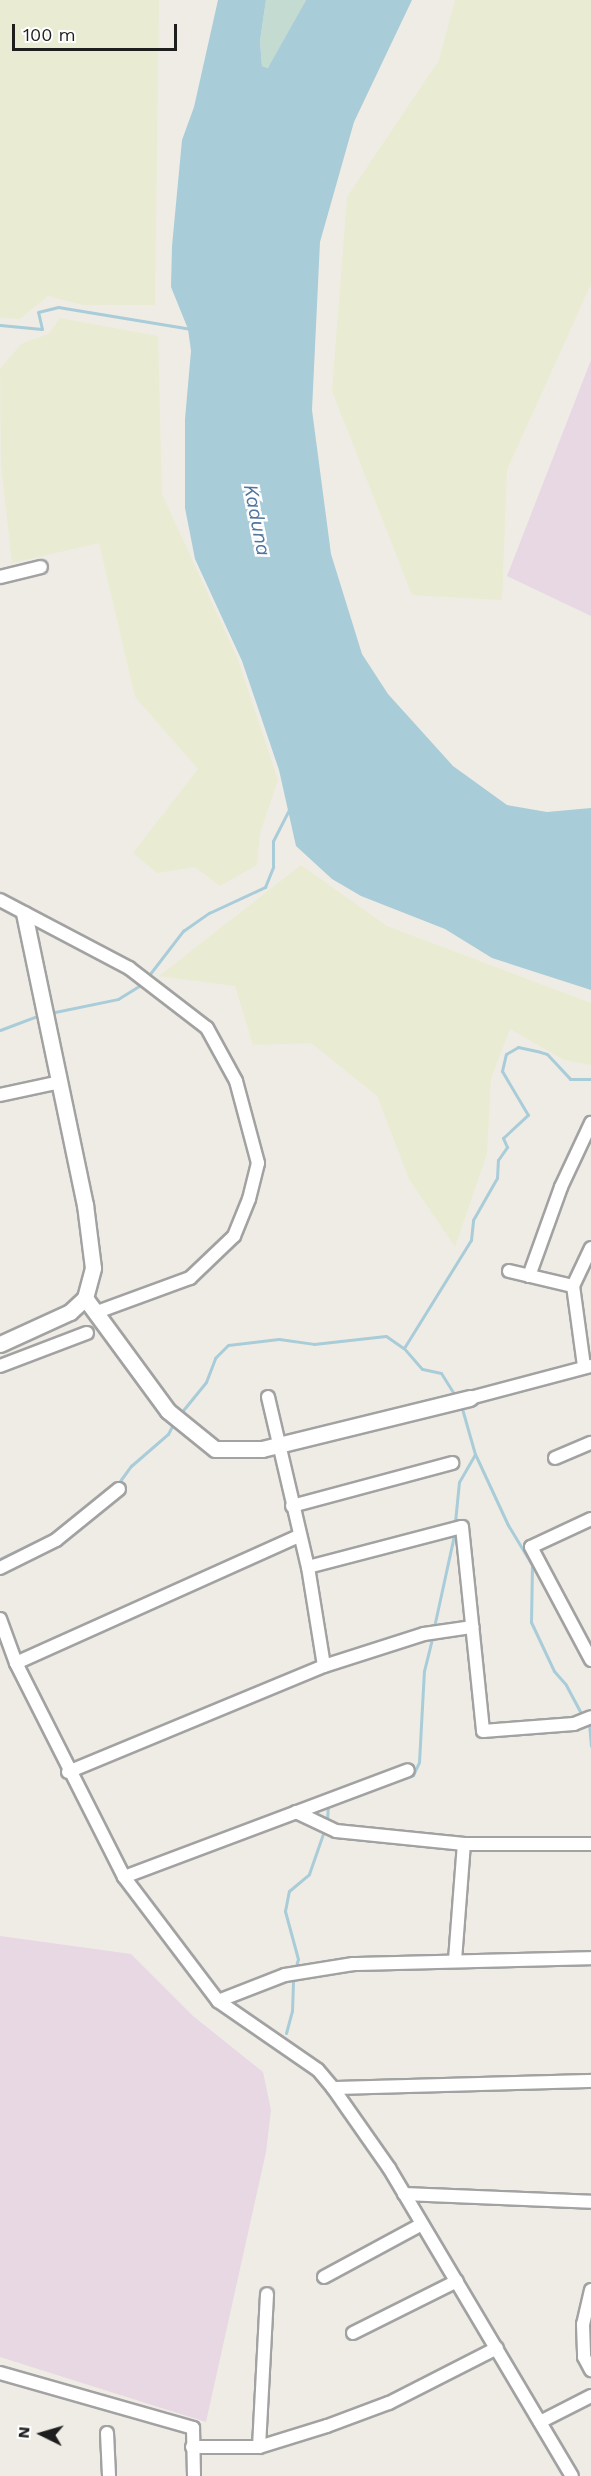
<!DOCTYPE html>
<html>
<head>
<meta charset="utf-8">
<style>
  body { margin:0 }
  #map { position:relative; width:591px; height:2476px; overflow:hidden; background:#efece5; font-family:"Work Sans",sans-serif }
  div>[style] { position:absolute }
  .industrial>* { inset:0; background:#e7d8e4 }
  .farmland>* { inset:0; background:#e9ecd2 }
  .wetland>* { inset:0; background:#c4dbd1 }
  .water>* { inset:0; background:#a9ccd9 }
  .stream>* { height:3px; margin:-1.5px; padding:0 1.5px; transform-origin:1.5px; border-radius:1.5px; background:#a9ccd9 }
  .roads { filter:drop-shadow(2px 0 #a2a2a2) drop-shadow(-2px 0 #a2a2a2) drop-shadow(0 2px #a2a2a2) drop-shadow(0 -2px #a2a2a2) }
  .minor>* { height:12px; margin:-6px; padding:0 6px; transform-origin:6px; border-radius:6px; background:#fff }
  .tertiary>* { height:15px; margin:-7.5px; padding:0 7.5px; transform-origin:7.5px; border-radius:7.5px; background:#fff }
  span { translate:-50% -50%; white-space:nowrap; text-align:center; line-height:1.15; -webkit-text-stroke:5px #fff; paint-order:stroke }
  .water-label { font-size:20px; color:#50759f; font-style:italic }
  .north { position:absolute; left:12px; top:2404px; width:60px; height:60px; -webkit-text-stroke:4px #fff; paint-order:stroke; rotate:275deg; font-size:16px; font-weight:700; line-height:24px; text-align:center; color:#1e1e1e }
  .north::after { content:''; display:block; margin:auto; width:21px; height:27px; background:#1e1e1e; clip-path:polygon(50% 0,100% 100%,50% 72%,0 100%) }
  .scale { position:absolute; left:12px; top:24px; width:165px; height:27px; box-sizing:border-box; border:3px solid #1e1e1e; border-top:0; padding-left:8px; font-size:18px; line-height:21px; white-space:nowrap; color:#1e1e1e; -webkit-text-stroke:4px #fff; paint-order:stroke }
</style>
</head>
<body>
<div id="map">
  <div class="industrial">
    <div style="clip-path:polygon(591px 360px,591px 616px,507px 576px)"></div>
    <div style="clip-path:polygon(0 1936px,131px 1954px,193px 2016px,263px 2072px,271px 2110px,266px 2152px,206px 2422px,0 2357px)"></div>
  </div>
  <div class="farmland">
    <div style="clip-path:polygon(0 0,159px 0,155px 305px,83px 305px,48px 296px,20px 319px,0 318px)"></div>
    <div style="clip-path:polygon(455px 0,591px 0,591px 284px,507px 470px,502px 600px,412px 595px,332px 391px,347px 197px,439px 60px)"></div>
    <div style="clip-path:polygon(60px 318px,158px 336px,162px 494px,237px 657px,278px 780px,260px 833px,257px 865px,220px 886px,195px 867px,157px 873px,133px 853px,198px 769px,135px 697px,99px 543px,12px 563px,1px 465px,0 369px,21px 344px,48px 334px)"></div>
    <div style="clip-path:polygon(301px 865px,387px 926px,591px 1003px,591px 1065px,564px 1060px,510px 1029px,491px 1079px,487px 1154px,455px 1247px,409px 1179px,377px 1096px,311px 1043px,253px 1045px,235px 986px,159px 976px)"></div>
  </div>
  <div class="wetland">
    <div style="clip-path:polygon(266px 0,306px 0,269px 68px,262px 66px,260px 41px)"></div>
  </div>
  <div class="water">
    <div style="clip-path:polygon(218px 0,266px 0,260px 41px,262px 66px,268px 68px,306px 0,412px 0,354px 122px,320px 242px,312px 410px,331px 554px,362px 654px,388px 694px,453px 766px,507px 805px,547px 812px,591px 808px,591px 990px,492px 958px,445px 929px,361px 896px,332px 879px,296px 846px,279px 770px,242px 661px,195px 559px,185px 508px,185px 419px,191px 351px,188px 329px,171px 287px,172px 246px,182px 140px,194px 107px)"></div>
  </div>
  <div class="stream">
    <div style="left:0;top:325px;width:42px;rotate:5.4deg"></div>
    <div style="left:42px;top:329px;width:17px;rotate:-103deg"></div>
    <div style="left:38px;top:312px;width:21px;rotate:-14deg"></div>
    <div style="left:58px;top:307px;width:135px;rotate:9.4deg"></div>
    <div style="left:146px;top:979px;width:61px;rotate:-52.4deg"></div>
    <div style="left:183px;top:931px;width:32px;rotate:-35deg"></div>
    <div style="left:209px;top:913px;width:62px;rotate:-24.9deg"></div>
    <div style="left:265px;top:887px;width:22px;rotate:-68deg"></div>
    <div style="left:273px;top:867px;width:26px;rotate:-90deg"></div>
    <div style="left:273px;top:841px;width:38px;rotate:-63deg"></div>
    <div style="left:50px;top:1013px;width:69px;rotate:-11.6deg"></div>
    <div style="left:118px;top:999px;width:28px;rotate:-32deg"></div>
    <div style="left:0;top:1030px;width:43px;rotate:-20.6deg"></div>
    <div style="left:456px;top:1397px;width:28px;rotate:-122deg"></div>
    <div style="left:441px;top:1373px;width:19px;rotate:-168deg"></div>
    <div style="left:422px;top:1369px;width:28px;rotate:-131deg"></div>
    <div style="left:404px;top:1348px;width:127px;rotate:-58.2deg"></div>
    <div style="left:471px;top:1240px;width:20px;rotate:-84deg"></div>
    <div style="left:473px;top:1220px;width:48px;rotate:-60.3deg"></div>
    <div style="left:497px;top:1178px;width:18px;rotate:-87deg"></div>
    <div style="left:498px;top:1160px;width:16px;rotate:-55deg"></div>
    <div style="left:507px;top:1147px;width:10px;rotate:-114deg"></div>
    <div style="left:503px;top:1138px;width:34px;rotate:-43deg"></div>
    <div style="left:528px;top:1115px;width:51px;rotate:-120.6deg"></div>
    <div style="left:502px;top:1071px;width:17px;rotate:-77deg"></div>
    <div style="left:506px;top:1054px;width:14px;rotate:-30deg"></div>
    <div style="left:518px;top:1047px;width:19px;rotate:12deg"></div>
    <div style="left:537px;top:1051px;width:10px;rotate:17deg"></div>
    <div style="left:547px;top:1054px;width:34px;rotate:47deg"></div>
    <div style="left:570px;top:1079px;width:21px"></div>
    <div style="left:461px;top:1405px;width:51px;rotate:74.1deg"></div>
    <div style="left:475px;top:1454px;width:78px;rotate:65.1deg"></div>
    <div style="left:508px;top:1525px;width:47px;rotate:59deg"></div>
    <div style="left:532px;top:1565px;width:57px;rotate:91deg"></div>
    <div style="left:531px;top:1622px;width:54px;rotate:64.9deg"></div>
    <div style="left:554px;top:1671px;width:18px;rotate:49deg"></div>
    <div style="left:566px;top:1685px;width:36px;rotate:62deg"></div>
    <div style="left:180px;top:1414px;width:41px;rotate:-50.9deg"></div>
    <div style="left:206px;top:1382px;width:26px;rotate:-69deg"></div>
    <div style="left:215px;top:1358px;width:18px;rotate:-45deg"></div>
    <div style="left:228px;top:1345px;width:51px;rotate:-6.7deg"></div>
    <div style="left:279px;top:1339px;width:35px;rotate:8deg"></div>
    <div style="left:314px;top:1344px;width:72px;rotate:-6.3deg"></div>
    <div style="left:386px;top:1336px;width:21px;rotate:35deg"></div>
    <div style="left:117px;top:1485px;width:24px;rotate:-54deg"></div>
    <div style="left:131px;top:1466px;width:49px;rotate:-40.9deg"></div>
    <div style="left:168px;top:1434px;width:13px;rotate:-63deg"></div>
    <div style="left:455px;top:1522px;width:40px;rotate:-84.3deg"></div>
    <div style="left:459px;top:1482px;width:32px;rotate:-60deg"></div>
    <div style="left:0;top:1559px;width:64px;rotate:-25.8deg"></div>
    <div style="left:434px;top:1627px;width:94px;rotate:-77.7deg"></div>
    <div style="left:589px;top:1723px;width:23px;rotate:85deg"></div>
    <div style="left:404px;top:1778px;width:9px;rotate:-18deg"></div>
    <div style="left:413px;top:1775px;width:14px;rotate:-65deg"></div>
    <div style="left:419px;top:1762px;width:91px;rotate:-86.9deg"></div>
    <div style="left:424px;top:1671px;width:32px;rotate:-76deg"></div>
    <div style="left:327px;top:1822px;width:18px;rotate:-87deg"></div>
    <div style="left:295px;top:1970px;width:11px;rotate:-75deg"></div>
    <div style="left:298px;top:1959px;width:50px;rotate:-105.2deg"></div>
    <div style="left:285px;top:1911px;width:20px;rotate:-79deg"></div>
    <div style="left:289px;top:1891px;width:26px;rotate:-40deg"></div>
    <div style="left:309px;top:1874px;width:46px;rotate:-70.8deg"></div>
    <div style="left:286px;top:2033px;width:23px;rotate:-75deg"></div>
    <div style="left:292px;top:2011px;width:35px;rotate:-88deg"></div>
  </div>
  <div class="roads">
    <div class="minor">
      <div style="left:0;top:577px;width:42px;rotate:-13.7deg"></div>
      <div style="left:0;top:900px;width:146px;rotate:27.8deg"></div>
      <div style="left:129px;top:968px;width:98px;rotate:37.6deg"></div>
      <div style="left:207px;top:1028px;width:60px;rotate:61.3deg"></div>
      <div style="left:236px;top:1081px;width:85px;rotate:75deg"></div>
      <div style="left:258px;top:1163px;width:37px;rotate:104deg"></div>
      <div style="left:249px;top:1199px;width:40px;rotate:112deg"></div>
      <div style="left:234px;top:1236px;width:61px;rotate:136.3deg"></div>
      <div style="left:190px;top:1278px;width:99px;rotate:159.9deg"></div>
      <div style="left:0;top:1095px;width:61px;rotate:-12.2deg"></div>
      <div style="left:509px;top:1271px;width:66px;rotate:13.2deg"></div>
      <div style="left:529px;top:1276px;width:95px;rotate:-70.2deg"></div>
      <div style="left:561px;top:1187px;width:71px;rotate:-64.9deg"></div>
      <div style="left:0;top:1366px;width:93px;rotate:-20.8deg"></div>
      <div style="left:584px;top:1366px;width:81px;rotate:-97.8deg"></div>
      <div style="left:573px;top:1286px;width:42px;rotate:-64.7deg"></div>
      <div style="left:268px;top:1397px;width:175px;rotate:76.8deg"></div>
      <div style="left:308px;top:1567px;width:100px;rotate:80.8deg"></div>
      <div style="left:470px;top:1398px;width:125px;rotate:-14.8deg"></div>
      <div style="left:555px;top:1458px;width:39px;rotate:-23deg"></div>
      <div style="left:292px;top:1506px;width:166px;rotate:-15deg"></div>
      <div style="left:591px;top:1519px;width:66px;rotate:155deg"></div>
      <div style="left:531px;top:1547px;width:128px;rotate:62deg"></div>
      <div style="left:308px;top:1567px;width:159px;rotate:-14.6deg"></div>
      <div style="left:462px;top:1527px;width:205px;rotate:84.1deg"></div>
      <div style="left:483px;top:1731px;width:91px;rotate:-4.4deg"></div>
      <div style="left:574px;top:1724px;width:18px;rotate:-22deg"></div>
      <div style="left:0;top:1568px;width:63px;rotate:-26.6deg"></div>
      <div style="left:56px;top:1540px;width:81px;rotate:-39deg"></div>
      <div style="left:0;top:1619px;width:47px;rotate:70deg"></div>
      <div style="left:16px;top:1663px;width:240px;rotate:63.2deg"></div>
      <div style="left:124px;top:1877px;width:156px;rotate:52.8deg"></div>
      <div style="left:218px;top:2001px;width:121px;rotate:34.6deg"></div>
      <div style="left:318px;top:2070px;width:23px;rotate:50deg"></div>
      <div style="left:333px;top:2088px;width:98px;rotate:55deg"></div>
      <div style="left:389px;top:2168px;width:358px;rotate:59.3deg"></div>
      <div style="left:16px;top:1663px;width:310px;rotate:-24.2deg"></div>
      <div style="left:68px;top:1772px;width:277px;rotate:-22.5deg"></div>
      <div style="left:324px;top:1666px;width:105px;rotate:-17.7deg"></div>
      <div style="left:424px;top:1634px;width:49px;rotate:-8.3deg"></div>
      <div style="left:296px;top:1812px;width:44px;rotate:25.4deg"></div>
      <div style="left:336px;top:1831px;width:129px;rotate:5.8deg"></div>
      <div style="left:464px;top:1844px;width:127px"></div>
      <div style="left:124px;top:1877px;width:303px;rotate:-20.6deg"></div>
      <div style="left:455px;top:1960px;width:116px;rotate:-85.6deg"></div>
      <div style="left:218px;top:2001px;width:72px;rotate:-21.2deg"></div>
      <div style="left:285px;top:1975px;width:69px;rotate:-9.2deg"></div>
      <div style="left:353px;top:1964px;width:238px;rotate:-1.4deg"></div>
      <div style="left:333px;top:2088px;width:258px;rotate:-1.6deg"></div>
      <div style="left:404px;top:2194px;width:187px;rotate:2.4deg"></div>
      <div style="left:324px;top:2277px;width:111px;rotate:-28.4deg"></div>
      <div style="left:591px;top:2290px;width:35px;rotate:103deg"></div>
      <div style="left:583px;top:2324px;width:33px;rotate:88deg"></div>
      <div style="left:584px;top:2357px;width:15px;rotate:62deg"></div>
      <div style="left:353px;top:2333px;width:116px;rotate:-26.6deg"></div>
      <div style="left:0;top:2373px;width:201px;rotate:15.9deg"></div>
      <div style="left:193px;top:2428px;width:48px;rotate:88.8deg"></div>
      <div style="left:540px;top:2422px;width:57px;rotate:-27deg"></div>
      <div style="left:107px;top:2433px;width:43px;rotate:87.3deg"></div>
      <div style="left:192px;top:2447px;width:67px"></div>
      <div style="left:259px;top:2447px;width:71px;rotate:-17.2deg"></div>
      <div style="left:327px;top:2426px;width:66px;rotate:-20.4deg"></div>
      <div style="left:389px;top:2403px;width:121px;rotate:-27deg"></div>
      <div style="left:259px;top:2447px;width:153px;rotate:-87deg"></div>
    </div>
    <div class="tertiary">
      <div style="left:85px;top:1298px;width:140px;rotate:53.7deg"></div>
      <div style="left:168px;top:1411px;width:60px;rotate:39deg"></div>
      <div style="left:215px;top:1449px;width:47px"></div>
      <div style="left:262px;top:1449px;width:214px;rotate:-13.8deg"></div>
      <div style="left:0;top:1344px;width:77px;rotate:-24.6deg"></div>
      <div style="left:70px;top:1312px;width:21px;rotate:-43deg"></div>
      <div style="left:85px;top:1298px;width:31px;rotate:-75deg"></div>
      <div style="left:93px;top:1268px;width:64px;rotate:-97.2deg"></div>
      <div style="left:85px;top:1205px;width:297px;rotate:-101.8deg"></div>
    </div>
  </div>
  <div class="water-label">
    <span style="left:257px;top:520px;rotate:79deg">Kaduna</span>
  </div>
  <div class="north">N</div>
  <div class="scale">100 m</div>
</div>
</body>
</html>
